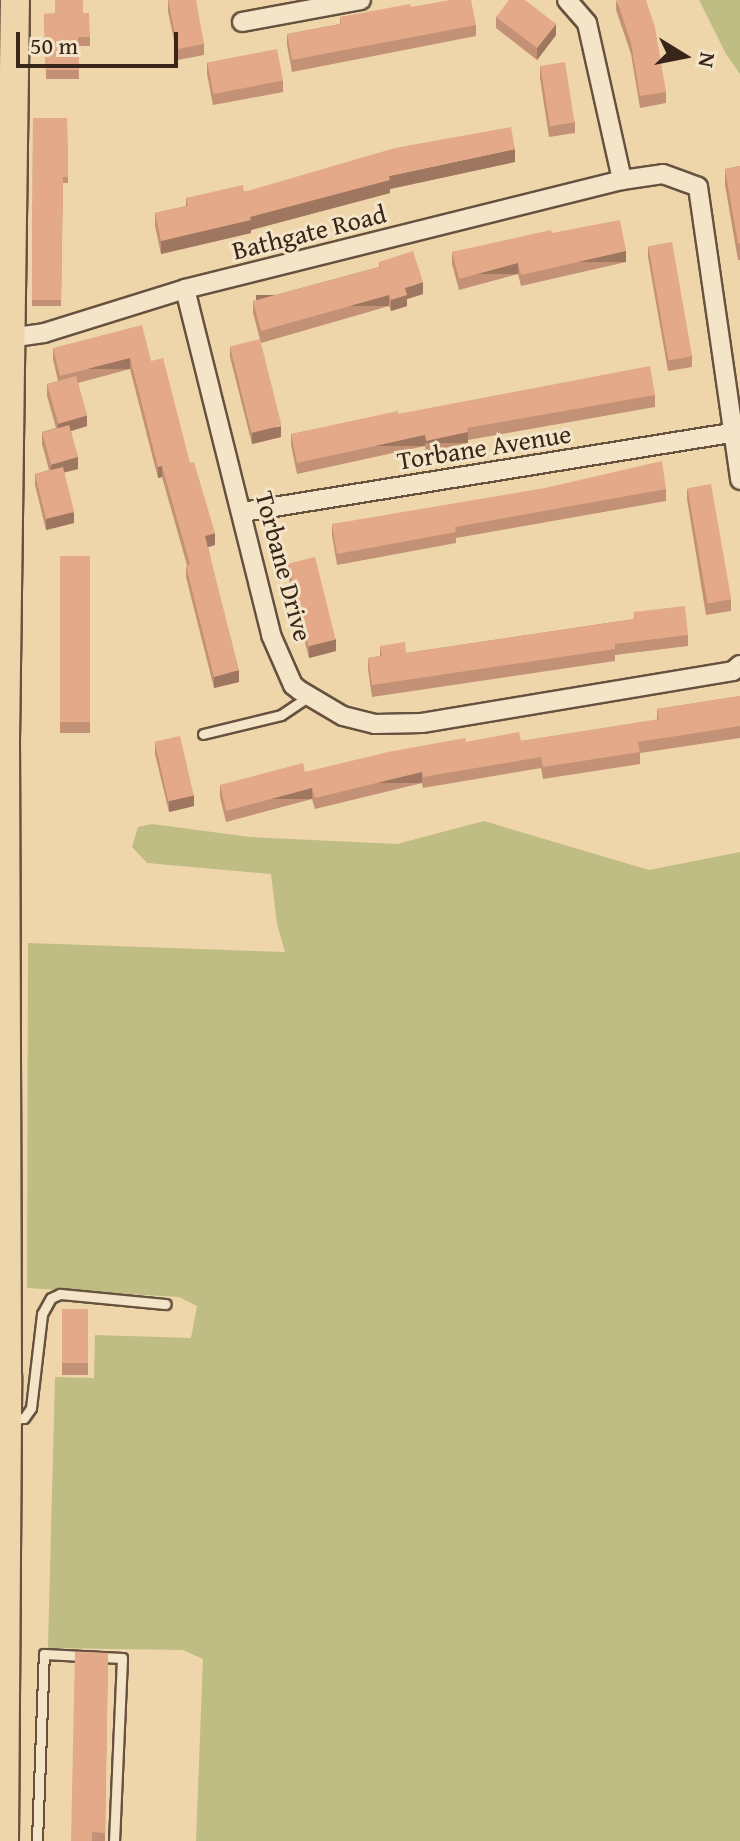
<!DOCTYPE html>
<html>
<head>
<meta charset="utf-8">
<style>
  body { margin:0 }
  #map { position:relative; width:740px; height:1841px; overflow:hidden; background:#eed6aa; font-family:"Gentium Book Plus",serif }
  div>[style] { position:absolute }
  .green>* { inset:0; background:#bfbc84 }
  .roads { filter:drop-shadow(2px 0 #66523f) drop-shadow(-2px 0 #66523f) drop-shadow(0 2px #66523f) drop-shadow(0 -2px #66523f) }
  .service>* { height:9px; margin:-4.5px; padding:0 4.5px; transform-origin:4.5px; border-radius:4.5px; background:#f4e4c8 }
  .minor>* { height:18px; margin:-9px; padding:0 9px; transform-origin:9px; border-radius:9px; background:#f4e4c8 }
  .primary>* { height:28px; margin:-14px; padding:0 14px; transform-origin:14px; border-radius:14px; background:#eed6aa }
  .wall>* { inset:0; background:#c39175; transform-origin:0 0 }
  .shaded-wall>* { inset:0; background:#9f765f; transform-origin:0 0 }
  .building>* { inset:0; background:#e3a988; transform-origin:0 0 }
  span { translate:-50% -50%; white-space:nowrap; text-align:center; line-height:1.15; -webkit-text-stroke:6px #f4e4c8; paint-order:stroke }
  .street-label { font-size:26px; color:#39261b }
  .north { position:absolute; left:644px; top:16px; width:80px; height:80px; -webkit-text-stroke:6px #f4e4c8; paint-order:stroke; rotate:100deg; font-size:22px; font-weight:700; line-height:32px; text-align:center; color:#39261b }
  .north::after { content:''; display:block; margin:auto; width:28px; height:36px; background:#39261b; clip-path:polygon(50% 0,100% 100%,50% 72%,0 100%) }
  .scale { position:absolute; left:16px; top:32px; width:162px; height:36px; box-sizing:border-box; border:4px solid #39261b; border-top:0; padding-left:10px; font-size:24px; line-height:28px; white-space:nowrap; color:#39261b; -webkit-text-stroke:6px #f4e4c8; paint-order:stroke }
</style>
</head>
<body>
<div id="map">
  <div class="green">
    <div style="clip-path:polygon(699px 0,740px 0,740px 74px,726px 54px)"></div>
    <div style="clip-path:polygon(484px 821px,649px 870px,740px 852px,740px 1841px,196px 1841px,203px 1659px,183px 1650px,48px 1648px,55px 1377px,94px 1378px,95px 1335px,191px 1338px,197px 1306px,179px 1297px,27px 1288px,28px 943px,285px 952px,277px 924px,271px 874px,147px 863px,132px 847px,138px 827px,152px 824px,250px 837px,397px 844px)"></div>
  </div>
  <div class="roads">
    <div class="service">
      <div style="left:203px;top:734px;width:80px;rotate:-13.7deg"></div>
      <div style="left:281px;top:715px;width:34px;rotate:-34deg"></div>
      <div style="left:9px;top:1420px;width:15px;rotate:-8deg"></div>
      <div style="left:24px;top:1418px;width:12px;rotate:-55deg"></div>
      <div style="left:31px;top:1408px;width:95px;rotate:-83.3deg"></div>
      <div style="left:42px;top:1314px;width:18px;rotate:-61deg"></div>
      <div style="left:51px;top:1298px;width:10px;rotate:-24deg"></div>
      <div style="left:60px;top:1294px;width:106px;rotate:5.4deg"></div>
      <div style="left:37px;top:1841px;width:187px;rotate:-87.9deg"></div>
      <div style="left:44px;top:1654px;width:78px;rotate:2.9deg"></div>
      <div style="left:122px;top:1658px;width:183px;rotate:92.5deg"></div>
    </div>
    <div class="minor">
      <div style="left:567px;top:0;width:30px;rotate:49deg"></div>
      <div style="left:587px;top:23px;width:161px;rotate:77.4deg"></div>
      <div style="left:242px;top:22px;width:121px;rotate:-10.5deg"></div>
      <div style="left:185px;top:289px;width:357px;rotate:76deg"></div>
      <div style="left:271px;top:635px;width:55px;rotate:66.3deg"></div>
      <div style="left:293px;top:685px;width:8px;rotate:40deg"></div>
      <div style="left:299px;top:690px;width:51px;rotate:30.6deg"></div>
      <div style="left:343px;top:716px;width:33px;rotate:14deg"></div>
      <div style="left:375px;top:724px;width:47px;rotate:-1.2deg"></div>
      <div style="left:422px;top:723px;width:315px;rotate:-9.5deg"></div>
      <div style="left:733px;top:671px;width:9px;rotate:-41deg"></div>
      <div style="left:9px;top:338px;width:35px;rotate:-8deg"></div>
      <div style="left:44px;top:333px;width:148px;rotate:-17.3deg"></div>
      <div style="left:185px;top:289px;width:450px;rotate:-14deg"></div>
      <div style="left:622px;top:180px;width:41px;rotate:-8.3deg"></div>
      <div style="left:663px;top:174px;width:37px;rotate:20deg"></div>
      <div style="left:698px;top:187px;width:296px;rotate:81.8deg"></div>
      <div style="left:243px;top:512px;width:495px;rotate:-9.2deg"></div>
    </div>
    <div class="primary">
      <div style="left:4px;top:1841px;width:465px;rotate:-89.6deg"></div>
      <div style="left:7px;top:1376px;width:636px;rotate:-90.18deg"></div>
      <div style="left:5px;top:740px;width:740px;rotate:-89.23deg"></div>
    </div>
  </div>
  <div class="wall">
    <div style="clip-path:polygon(168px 0,204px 44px,204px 55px,178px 60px,168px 11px)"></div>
    <div style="clip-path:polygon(616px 0,666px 92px,666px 103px,640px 108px,631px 54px,616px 10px)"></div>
    <div style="clip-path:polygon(411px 7px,476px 25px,476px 36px,292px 72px,287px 45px,287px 34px,340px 24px,340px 17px)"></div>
    <div style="clip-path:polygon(83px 13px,90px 37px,90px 46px,78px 46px,79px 79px,46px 79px,44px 14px)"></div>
    <div style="clip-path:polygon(496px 17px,556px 35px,537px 60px,496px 28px)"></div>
    <div style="clip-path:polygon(207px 63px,283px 80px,283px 92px,213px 105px,207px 74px)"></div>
    <div style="clip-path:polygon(540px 66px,575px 122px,575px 133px,549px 137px,540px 78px)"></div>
    <div style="clip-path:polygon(33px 118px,67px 118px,68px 183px,63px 183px,61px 306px,32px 306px)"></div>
    <div style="clip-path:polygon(515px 162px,390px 189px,390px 193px,251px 230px,251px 233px,161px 254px,155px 226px,155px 213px,186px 206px,186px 198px)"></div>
    <div style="clip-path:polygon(740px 166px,740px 260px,738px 260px,725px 185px,725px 169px)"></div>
    <div style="clip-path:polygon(552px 233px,626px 262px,521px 286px,518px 274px,459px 290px,452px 264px,452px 252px)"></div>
    <div style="clip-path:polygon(648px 246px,692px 356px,692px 367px,668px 371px,648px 257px)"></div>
    <div style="clip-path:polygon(379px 262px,423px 294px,407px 299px,407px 306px,391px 311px,389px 306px,261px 343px,253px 313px,253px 301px,379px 267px)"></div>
    <div style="clip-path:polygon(230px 346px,281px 437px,252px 444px,230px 357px)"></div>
    <div style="clip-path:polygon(53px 348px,151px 361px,190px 463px,215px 545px,208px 547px,239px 682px,214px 688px,186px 577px,186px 566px,187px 565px,162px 477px,158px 478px,130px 369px,78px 383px,87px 426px,71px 431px,78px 469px,64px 472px,74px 523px,46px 530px,35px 485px,35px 474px,49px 470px,42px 444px,42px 432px,56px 428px,47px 396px,47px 384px,58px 381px,53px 359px)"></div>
    <div style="clip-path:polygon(655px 395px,655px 407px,468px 440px,468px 443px,426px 452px,425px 446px,297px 474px,291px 445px,291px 434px,398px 414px)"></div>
    <div style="clip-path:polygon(687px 488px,731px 599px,731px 611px,706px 615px,687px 499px)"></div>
    <div style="clip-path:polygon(666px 489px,666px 501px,456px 538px,456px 543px,337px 565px,332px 535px,332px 524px)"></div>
    <div style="left:60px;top:556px;width:30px;height:177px"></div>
    <div style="clip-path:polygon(288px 564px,336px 651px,309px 658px,288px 575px)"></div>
    <div style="clip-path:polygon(634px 612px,688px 635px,688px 646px,615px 655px,615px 661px,372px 697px,368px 669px,368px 658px,380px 656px,380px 646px,406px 653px,634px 619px)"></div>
    <div style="clip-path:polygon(740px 696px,740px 738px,640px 753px,640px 764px,543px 779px,541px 768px,423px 788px,422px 783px,315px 809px,312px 799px,226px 822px,220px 797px,220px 785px,305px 772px,466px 742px,521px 741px,657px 720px,657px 709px)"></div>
    <div style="clip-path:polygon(155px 742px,194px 806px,169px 812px,155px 754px)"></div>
    <div style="left:62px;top:1309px;width:26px;height:66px"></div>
    <div style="clip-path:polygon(108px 1653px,105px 1841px,71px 1841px)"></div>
  </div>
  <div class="shaded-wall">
    <div style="clip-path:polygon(556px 24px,556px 35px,537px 60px,537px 48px)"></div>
    <div style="clip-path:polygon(515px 149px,515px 162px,390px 189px,390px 193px,251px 230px,251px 233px,161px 254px,161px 241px,250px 217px,389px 176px)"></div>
    <div style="left:626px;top:251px;width:11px;height:108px;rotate:90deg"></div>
    <div style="left:518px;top:263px;width:11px;height:61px;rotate:90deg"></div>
    <div style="clip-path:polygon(423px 282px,423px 294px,407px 299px,407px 306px,391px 311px,391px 300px,405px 288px)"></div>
    <div style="left:389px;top:295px;width:11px;height:133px;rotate:90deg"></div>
    <div style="left:130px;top:358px;width:11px;height:72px;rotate:90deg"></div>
    <div style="clip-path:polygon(87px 415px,87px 426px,58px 435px,58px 423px)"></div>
    <div style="clip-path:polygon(281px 426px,281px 437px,252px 444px,252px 433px)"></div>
    <div style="left:468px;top:432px;width:11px;height:43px;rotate:90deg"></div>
    <div style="left:425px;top:435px;width:11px;height:131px;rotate:90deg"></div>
    <div style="clip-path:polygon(78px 457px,78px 469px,51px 476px,51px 465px)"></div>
    <div style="clip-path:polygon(162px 466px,162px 477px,158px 478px,158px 467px)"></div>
    <div style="clip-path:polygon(74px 512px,74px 523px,46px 530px,46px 519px)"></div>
    <div style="clip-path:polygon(215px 533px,215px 545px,205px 548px,205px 536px)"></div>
    <div style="clip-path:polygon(336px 639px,336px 651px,309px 658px,309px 646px)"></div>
    <div style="clip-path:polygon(239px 670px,239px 682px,214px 688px,214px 677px)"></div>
    <div style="left:422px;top:772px;width:11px;height:110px;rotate:90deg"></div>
    <div style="left:312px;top:788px;width:11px;height:89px;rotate:90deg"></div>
    <div style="clip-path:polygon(194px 795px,194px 806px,169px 812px,169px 801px)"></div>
  </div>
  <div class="building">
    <div style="clip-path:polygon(55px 0,83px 0,83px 13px,89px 13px,90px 37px,78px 37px,79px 70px,46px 70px,44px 14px,55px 13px)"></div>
    <div style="clip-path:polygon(168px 0,196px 0,204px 44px,178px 49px)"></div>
    <div style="clip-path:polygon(450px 0,471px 0,476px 25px,292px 60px,287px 34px,341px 24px,340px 17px,410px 4px,411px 7px)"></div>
    <div style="clip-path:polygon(509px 0,525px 0,556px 24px,537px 48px,496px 17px)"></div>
    <div style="clip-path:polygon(617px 0,646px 0,655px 27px,666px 92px,640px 96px,631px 43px)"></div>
    <div style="left:277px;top:49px;width:32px;height:71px;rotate:79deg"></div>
    <div style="left:565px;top:62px;width:61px;height:25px;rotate:81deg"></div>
    <div style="clip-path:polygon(33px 118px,67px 118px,68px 177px,63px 177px,61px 300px,32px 300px)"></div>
    <div style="clip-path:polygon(511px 127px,515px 149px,389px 176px,390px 180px,250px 217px,251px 220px,161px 241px,155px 213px,188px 206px,186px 198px,243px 185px,244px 192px,395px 148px)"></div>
    <div style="clip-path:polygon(740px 166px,740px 243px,738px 243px,725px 169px)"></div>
    <div style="clip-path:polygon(620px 220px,626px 251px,521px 275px,518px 263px,459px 279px,452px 252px,551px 230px,552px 233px)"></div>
    <div style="left:672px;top:242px;width:116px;height:24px;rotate:80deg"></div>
    <div style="clip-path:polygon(413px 251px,423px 282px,405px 288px,407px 295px,391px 300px,389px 295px,261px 331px,253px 301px,380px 267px,379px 262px)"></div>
    <div style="clip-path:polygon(142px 325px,151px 361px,163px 358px,190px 463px,194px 462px,215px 533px,205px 536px,239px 670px,214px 677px,186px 566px,190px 564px,162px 466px,158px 467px,130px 358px,60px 376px,53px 348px)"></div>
    <div style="left:260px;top:339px;width:89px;height:31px;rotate:76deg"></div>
    <div style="clip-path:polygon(650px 366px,655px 395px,467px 428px,468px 432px,426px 441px,425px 435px,297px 463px,291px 434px,398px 411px,398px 414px)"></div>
    <div style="left:76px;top:376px;width:41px;height:30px;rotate:74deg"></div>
    <div style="left:69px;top:425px;width:33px;height:28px;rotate:74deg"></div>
    <div style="clip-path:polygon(662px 461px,666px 489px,455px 527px,456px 532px,337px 554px,332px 524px,545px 488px)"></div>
    <div style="left:63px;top:467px;width:46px;height:29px;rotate:76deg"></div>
    <div style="left:711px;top:484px;width:117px;height:24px;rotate:80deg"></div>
    <div style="left:60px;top:556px;width:30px;height:166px"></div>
    <div style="left:315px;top:557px;width:85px;height:28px;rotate:76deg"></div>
    <div style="clip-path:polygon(685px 606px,688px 635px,615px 644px,615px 649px,372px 685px,368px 658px,382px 656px,380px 646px,405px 642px,406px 653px,635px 619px,634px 612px)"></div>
    <div style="clip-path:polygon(740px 696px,740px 726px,638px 742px,640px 752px,543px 767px,541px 757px,423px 777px,422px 772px,315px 798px,312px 788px,226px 811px,220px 785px,303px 763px,305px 772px,388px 752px,465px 738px,466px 742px,519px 732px,521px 741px,659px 719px,657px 709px)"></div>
    <div style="left:180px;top:736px;width:61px;height:26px;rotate:77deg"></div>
    <div style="left:62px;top:1309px;width:26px;height:54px"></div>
    <div style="clip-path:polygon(75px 1652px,108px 1653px,105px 1833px,92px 1832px,92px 1841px,71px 1841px)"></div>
  </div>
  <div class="street-label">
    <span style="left:309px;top:232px;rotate:-14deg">Bathgate Road</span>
    <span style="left:484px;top:447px;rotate:-9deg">Torbane Avenue</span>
    <span style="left:284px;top:566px;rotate:75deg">Torbane Drive</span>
  </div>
  <div class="north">N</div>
  <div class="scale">50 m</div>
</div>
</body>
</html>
